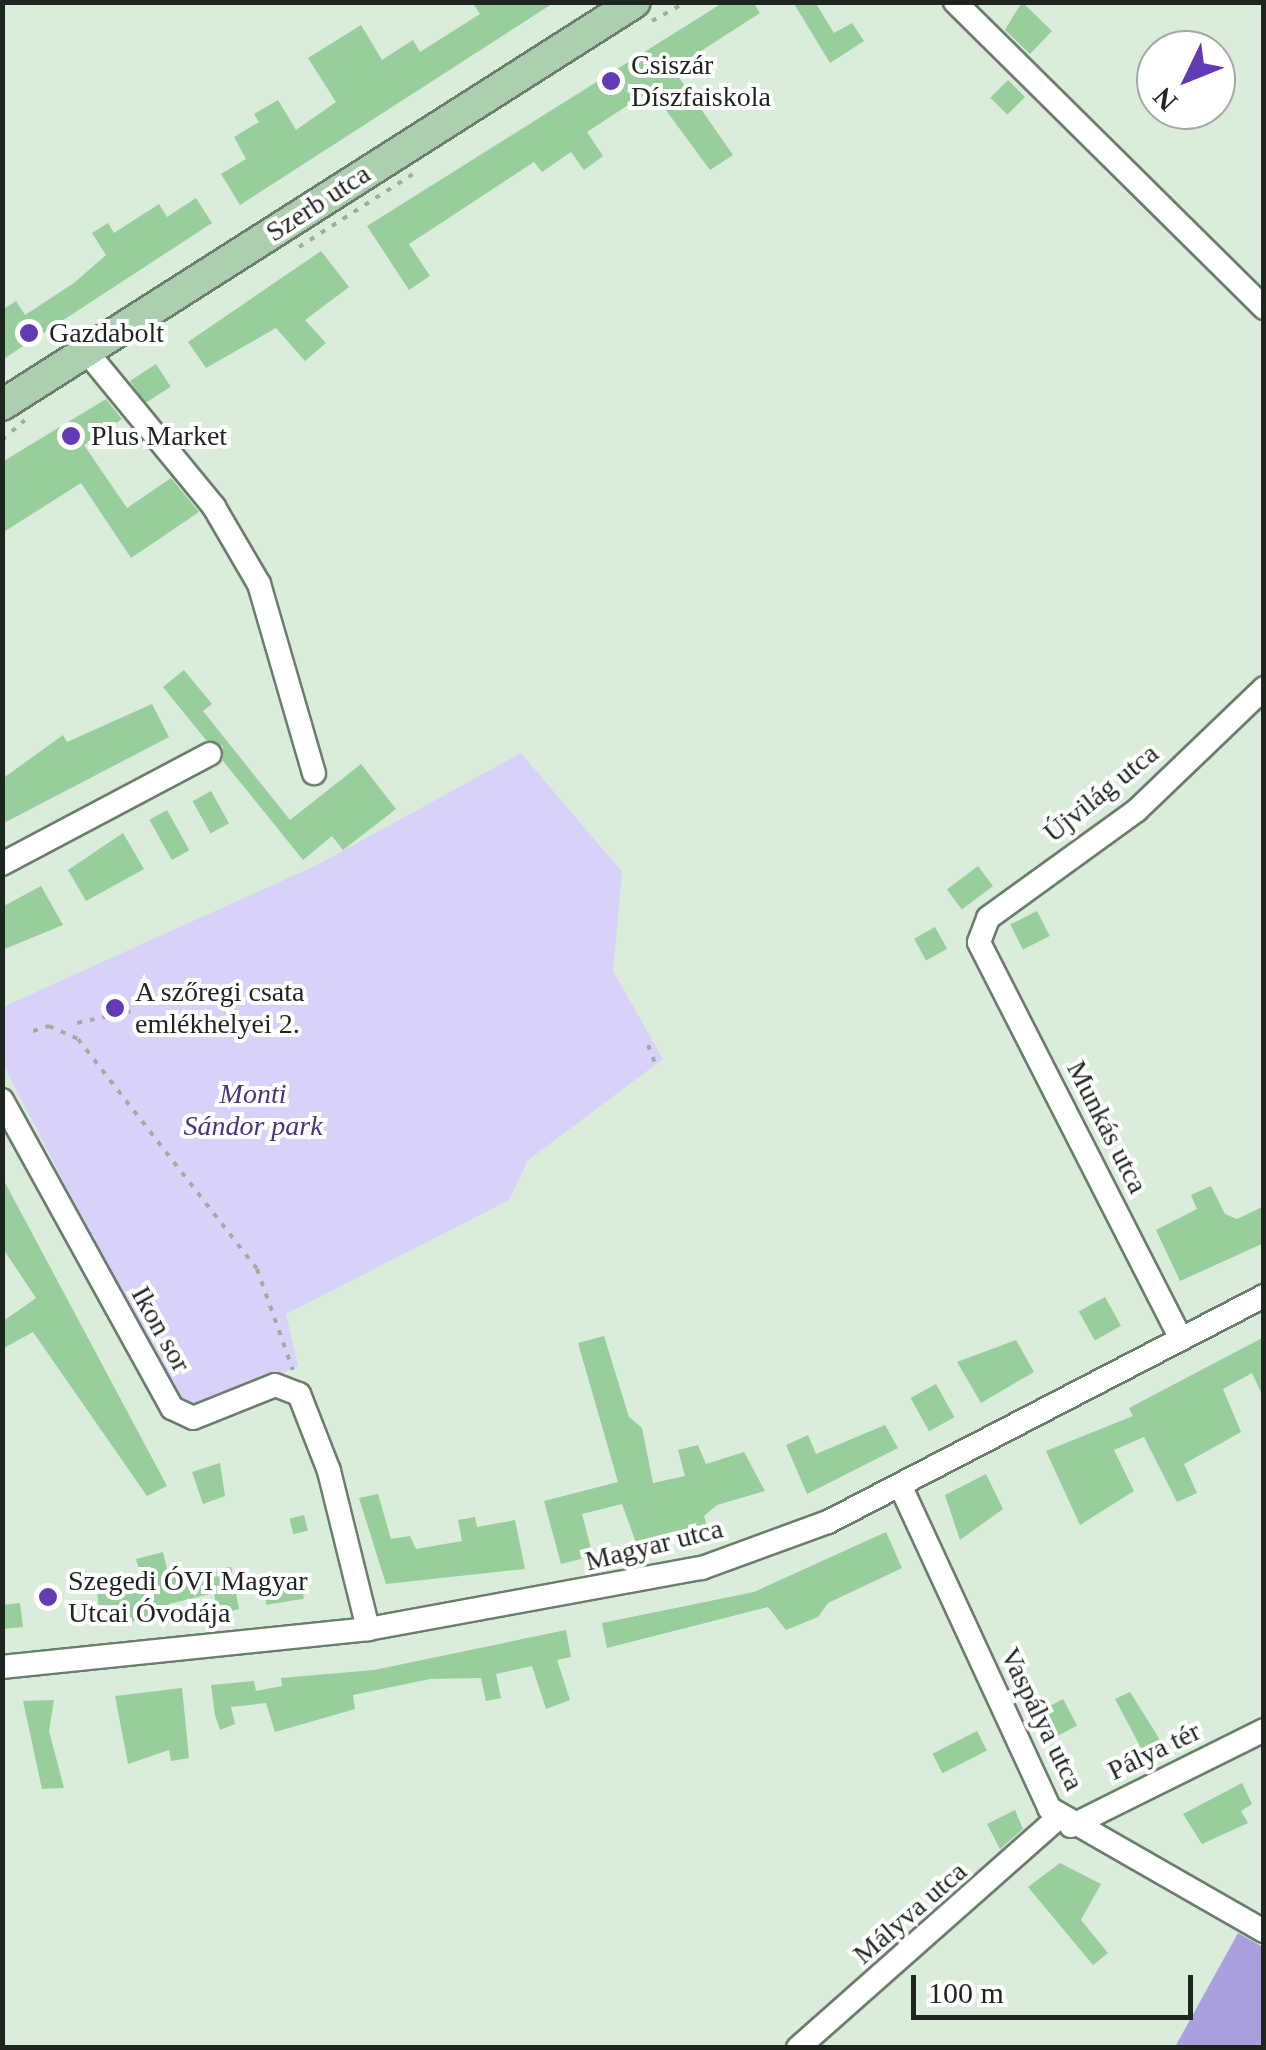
<!DOCTYPE html>
<html>
<head>
<meta charset="utf-8">
<style>
  body { margin:0 }
  #map { position:relative; width:1266px; height:2050px; overflow:hidden; background:#d9edda; font-family:"Times New Roman",serif }
  div>[style] { position:absolute }
  .green>* { inset:0; background:#d8d2fa }
  .forest>* { inset:0; background:#aaa0dd }
  .building>* { inset:0; background:#98cd9c; transform-origin:0 0 }
  .path>* { height:4px; margin-top:-2px; transform-origin:0; background:repeating-linear-gradient(90deg,#9eae9e 0 5px,transparent 0 13px) }
  .roads { filter:drop-shadow(2px 0 #6b7d6c) drop-shadow(-2px 0 #6b7d6c) drop-shadow(0 2px #6b7d6c) drop-shadow(0 -2px #6b7d6c) }
  .minor>* { height:22px; margin:-11px; padding:0 11px; transform-origin:11px; border-radius:11px; background:#fff }
  .major>* { height:30px; margin:-15px; padding:0 15px; transform-origin:15px; border-radius:15px; background:#acd0af }
  .dots>* { width:28px; height:28px; translate:-50% -50%; box-sizing:border-box; border:5px solid #fff; border-radius:50% }
  span { translate:-50% -50%; white-space:nowrap; text-align:center; line-height:1.15; -webkit-text-stroke:8px #fff; paint-order:stroke }
  .poi-label { font-size:28px; color:#1e251e }
  .left { translate:0 -50%; text-align:left }
  .street-label { font-size:28px; color:#1e251e }
  .park-label { font-size:28px; color:#48357d; font-style:italic }
  .frame { position:absolute; inset:0; border:5px solid #1e251e; pointer-events:none }
  .north { position:absolute; left:1136px; top:30px; width:100px; height:100px; box-sizing:border-box; background:#fff; border:2px solid #a5a8a5; border-radius:50%; rotate:227deg; font-size:28px; font-weight:700; line-height:40px; text-align:center; color:#1e251e }
  .north::after { content:''; display:block; margin:auto; width:35px; height:45px; background:#603bb3; clip-path:polygon(50% 0,100% 100%,50% 72%,0 100%) }
  .scale { position:absolute; left:911px; top:1975px; width:282px; height:45px; box-sizing:border-box; border:5px solid #1e251e; border-top:0; padding-left:12px; font-size:30px; line-height:35px; white-space:nowrap; color:#1e251e; -webkit-text-stroke:8px #fff; paint-order:stroke }
</style>
</head>
<body>
<div id="map">
  <div class="green">
    <div style="clip-path:polygon(521px 753px,622px 872px,613px 971px,663px 1059px,528px 1160px,509px 1200px,286px 1314px,298px 1366px,198px 1410px,178px 1404px,3px 1064px,3px 1007px,319px 864px)"></div>
  </div>
  <div class="forest">
    <div style="clip-path:polygon(1238px 1933px,1263px 1947px,1263px 2047px,1175px 2047px)"></div>
  </div>
  <div class="building">
    <div style="clip-path:polygon(472px 2px,555px 2px,240px 205px,221px 174px,246px 159px,234px 137px,259px 122px,254px 114px,278px 100px,296px 130px,336px 102px,308px 58px,361px 25px,382px 60px,413px 40px,420px 52px,480px 14px)"></div>
    <div style="clip-path:polygon(724px 2px,753px 2px,760px 13px,673px 69px,733px 155px,710px 170px,651px 90px,587px 132px,603px 156px,584px 170px,571px 152px,542px 172px,534px 162px,409px 244px,430px 276px,409px 290px,367px 226px)"></div>
    <div style="clip-path:polygon(793px 2px,815px 2px,834px 33px,852px 23px,864px 41px,830px 63px)"></div>
    <div style="clip-path:polygon(1022px 2px,1052px 31px,1030px 54px,1005px 30px)"></div>
    <div style="left:1008px;top:80px;width:24px;height:25px;rotate:45deg"></div>
    <div style="clip-path:polygon(196px 198px,212px 223px,2px 360px,2px 310px,16px 301px,25px 315px,74px 283px,106px 255px,92px 233px,108px 223px,114px 233px,159px 204px,167px 217px)"></div>
    <div style="clip-path:polygon(321px 251px,349px 287px,305px 320px,326px 343px,305px 361px,276px 328px,206px 368px,188px 342px)"></div>
    <div style="left:156px;top:364px;width:27px;height:31px;rotate:57deg"></div>
    <div style="clip-path:polygon(106px 399px,122px 419px,84px 445px,127px 508px,171px 478px,199px 512px,131px 558px,81px 483px,2px 533px,2px 462px)"></div>
    <div style="clip-path:polygon(184px 670px,212px 704px,203px 711px,290px 820px,361px 764px,396px 809px,343px 850px,332px 836px,303px 860px,223px 761px,223px 746px,206px 740px,163px 687px)"></div>
    <div style="clip-path:polygon(152px 704px,169px 737px,2px 824px,2px 779px,63px 735px,67px 742px)"></div>
    <div style="left:211px;top:791px;width:37px;height:21px;rotate:61deg"></div>
    <div style="left:167px;top:810px;width:46px;height:20px;rotate:61deg"></div>
    <div style="clip-path:polygon(123px 833px,144px 869px,86px 901px,68px 870px)"></div>
    <div style="left:978px;top:866px;width:25px;height:39px;rotate:53deg"></div>
    <div style="clip-path:polygon(41px 886px,63px 925px,2px 950px,2px 907px)"></div>
    <div style="left:1037px;top:911px;width:28px;height:30px;rotate:63deg"></div>
    <div style="left:935px;top:927px;width:25px;height:24px;rotate:61deg"></div>
    <div style="clip-path:polygon(2px 1177px,167px 1486px,147px 1496px,33px 1332px,2px 1349px,2px 1322px,36px 1298px,2px 1247px)"></div>
    <div style="clip-path:polygon(1211px 1186px,1225px 1214px,1237px 1219px,1264px 1206px,1264px 1243px,1180px 1281px,1156px 1230px,1197px 1209px,1191px 1195px)"></div>
    <div style="left:1105px;top:1297px;width:33px;height:30px;rotate:61deg"></div>
    <div style="clip-path:polygon(604px 1336px,629px 1417px,642px 1428px,653px 1483px,685px 1476px,678px 1450px,698px 1445px,706px 1464px,744px 1452px,765px 1491px,717px 1505px,704px 1516px,709px 1532px,638px 1548px,622px 1504px,582px 1514px,593px 1556px,561px 1564px,544px 1501px,618px 1482px,578px 1343px)"></div>
    <div style="clip-path:polygon(1264px 1337px,1264px 1399px,1252px 1373px,1223px 1389px,1241px 1432px,1184px 1464px,1197px 1493px,1177px 1502px,1144px 1437px,1114px 1450px,1134px 1491px,1080px 1525px,1046px 1451px,1133px 1416px,1129px 1408px)"></div>
    <div style="clip-path:polygon(1016px 1340px,1034px 1372px,981px 1403px,957px 1362px)"></div>
    <div style="left:936px;top:1384px;width:38px;height:29px;rotate:61deg"></div>
    <div style="clip-path:polygon(885px 1425px,898px 1448px,807px 1494px,786px 1445px,808px 1435px,816px 1454px)"></div>
    <div style="clip-path:polygon(220px 1463px,225px 1496px,203px 1504px,192px 1472px)"></div>
    <div style="clip-path:polygon(986px 1474px,1003px 1509px,960px 1540px,945px 1495px)"></div>
    <div style="clip-path:polygon(378px 1494px,391px 1539px,410px 1536px,416px 1549px,462px 1541px,458px 1520px,475px 1517px,477px 1527px,515px 1520px,525px 1569px,386px 1584px,359px 1498px)"></div>
    <div style="left:304px;top:1515px;width:16px;height:15px;rotate:76deg"></div>
    <div style="clip-path:polygon(886px 1532px,902px 1568px,828px 1603px,818px 1617px,786px 1630px,768px 1607px,607px 1648px,602px 1623px,754px 1592px)"></div>
    <div style="clip-path:polygon(163px 1552px,169px 1577px,231px 1567px,239px 1609px,218px 1614px,214px 1593px,169px 1604px,173px 1618px,100px 1624px,97px 1590px,143px 1586px,136px 1559px)"></div>
    <div style="left:300px;top:1574px;width:25px;height:38px;rotate:81deg"></div>
    <div style="clip-path:polygon(20px 1603px,23px 1627px,2px 1629px,2px 1605px)"></div>
    <div style="clip-path:polygon(566px 1630px,571px 1657px,557px 1660px,570px 1700px,546px 1709px,532px 1666px,496px 1674px,501px 1698px,486px 1701px,481px 1678px,430px 1679px,353px 1695px,355px 1709px,275px 1732px,266px 1703px,231px 1707px,235px 1724px,220px 1730px,215px 1715px,211px 1685px,254px 1681px,256px 1691px,282px 1686px,281px 1678px,374px 1670px)"></div>
    <div style="clip-path:polygon(182px 1688px,189px 1758px,171px 1761px,169px 1750px,128px 1764px,115px 1696px)"></div>
    <div style="clip-path:polygon(1130px 1692px,1167px 1751px,1148px 1761px,1115px 1699px)"></div>
    <div style="left:1063px;top:1699px;width:30px;height:27px;rotate:62deg"></div>
    <div style="clip-path:polygon(54px 1700px,49px 1731px,64px 1788px,42px 1789px,23px 1701px)"></div>
    <div style="left:977px;top:1731px;width:22px;height:50px;rotate:63deg"></div>
    <div style="clip-path:polygon(1242px 1783px,1252px 1804px,1241px 1811px,1248px 1823px,1202px 1844px,1183px 1814px)"></div>
    <div style="clip-path:polygon(1015px 1810px,1023px 1829px,1000px 1849px,987px 1824px)"></div>
    <div style="clip-path:polygon(1060px 1863px,1101px 1884px,1081px 1920px,1108px 1953px,1093px 1965px,1028px 1887px)"></div>
  </div>
  <div class="path">
    <div style="left:652px;top:21px;width:39px;rotate:-29deg"></div>
    <div style="left:299px;top:247px;width:135px;rotate:-32.6deg"></div>
    <div style="left:2px;top:440px;width:30px;rotate:-41deg"></div>
    <div style="left:77px;top:1023px;width:55px;rotate:-12.5deg"></div>
    <div style="left:33px;top:1031px;width:17px;rotate:-17deg"></div>
    <div style="left:49px;top:1026px;width:32px;rotate:24deg"></div>
    <div style="left:78px;top:1039px;width:291px;rotate:52.1deg"></div>
    <div style="left:257px;top:1269px;width:107px;rotate:70.4deg"></div>
    <div style="left:648px;top:1045px;width:19px;rotate:69deg"></div>
  </div>
  <div class="roads">
    <div class="minor">
      <div style="left:955px;top:2px;width:435px;rotate:44.7deg"></div>
      <div style="left:86px;top:351px;width:202px;rotate:50.6deg"></div>
      <div style="left:214px;top:507px;width:89px;rotate:59.7deg"></div>
      <div style="left:259px;top:584px;width:197px;rotate:73.8deg"></div>
      <div style="left:2px;top:864px;width:235px;rotate:-27.9deg"></div>
      <div style="left:2px;top:1100px;width:352px;rotate:61.1deg"></div>
      <div style="left:172px;top:1408px;width:23px;rotate:25deg"></div>
      <div style="left:193px;top:1418px;width:88px;rotate:-21.9deg"></div>
      <div style="left:275px;top:1385px;width:26px;rotate:21deg"></div>
      <div style="left:299px;top:1394px;width:83px;rotate:68.7deg"></div>
      <div style="left:329px;top:1471px;width:163px;rotate:76.1deg"></div>
      <div style="left:1181px;top:1339px;width:445px;rotate:-117deg"></div>
      <div style="left:979px;top:942px;width:26px;rotate:-69deg"></div>
      <div style="left:988px;top:918px;width:184px;rotate:-35.9deg"></div>
      <div style="left:1137px;top:810px;width:176px;rotate:-43.8deg"></div>
      <div style="left:901px;top:1487px;width:353px;rotate:65.2deg"></div>
      <div style="left:1049px;top:1808px;width:248px;rotate:29.8deg"></div>
      <div style="left:2px;top:1667px;width:368px;rotate:-5.9deg"></div>
      <div style="left:368px;top:1629px;width:340px;rotate:-10.4deg"></div>
      <div style="left:702px;top:1568px;width:134px;rotate:-20.1deg"></div>
      <div style="left:828px;top:1522px;width:491px;rotate:-27.4deg"></div>
      <div style="left:1071px;top:1826px;width:216px;rotate:-26.4deg"></div>
      <div style="left:798px;top:2048px;width:347px;rotate:-41.5deg"></div>
    </div>
    <div class="major">
      <div style="left:2px;top:405px;width:750px;rotate:-32.48deg"></div>
    </div>
  </div>
  <div class="dots">
    <div style="left:611px;top:81px;background:#603bb3"></div>
    <div style="left:29px;top:333px;background:#603bb3"></div>
    <div style="left:71px;top:436px;background:#603bb3"></div>
    <div style="left:115px;top:1008px;background:#603bb3"></div>
    <div style="left:48px;top:1597px;background:#603bb3"></div>
  </div>
  <div class="poi-label">
    <span class="left" style="left:631px;top:81px">Csiszár<br>Díszfaiskola</span>
    <span class="left" style="left:49px;top:333px">Gazdabolt</span>
    <span class="left" style="left:91px;top:436px">Plus Market</span>
    <span class="left" style="left:135px;top:1008px">A szőregi csata<br>emlékhelyei 2.</span>
    <span class="left" style="left:68px;top:1597px">Szegedi ÓVI Magyar<br>Utcai Óvodája</span>
  </div>
  <div class="street-label">
    <span style="left:318px;top:203px;rotate:-33deg">Szerb utca</span>
    <span style="left:1101px;top:793px;rotate:-39deg">Újvilág utca</span>
    <span style="left:1107px;top:1127px;rotate:63deg">Munkás utca</span>
    <span style="left:161px;top:1329px;rotate:61deg">Ikon sor</span>
    <span style="left:654px;top:1545px;rotate:-14deg">Magyar utca</span>
    <span style="left:1042px;top:1719px;rotate:64deg">Vaspálya utca</span>
    <span style="left:1154px;top:1751px;rotate:-26deg">Pálya tér</span>
    <span style="left:910px;top:1913px;rotate:-41deg">Mályva utca</span>
  </div>
  <div class="park-label">
    <span style="left:253px;top:1110px">Monti<br>Sándor park</span>
  </div>
  <div class="frame"></div>
  <div class="north">N</div>
  <div class="scale">100 m</div>
</div>
</body>
</html>
